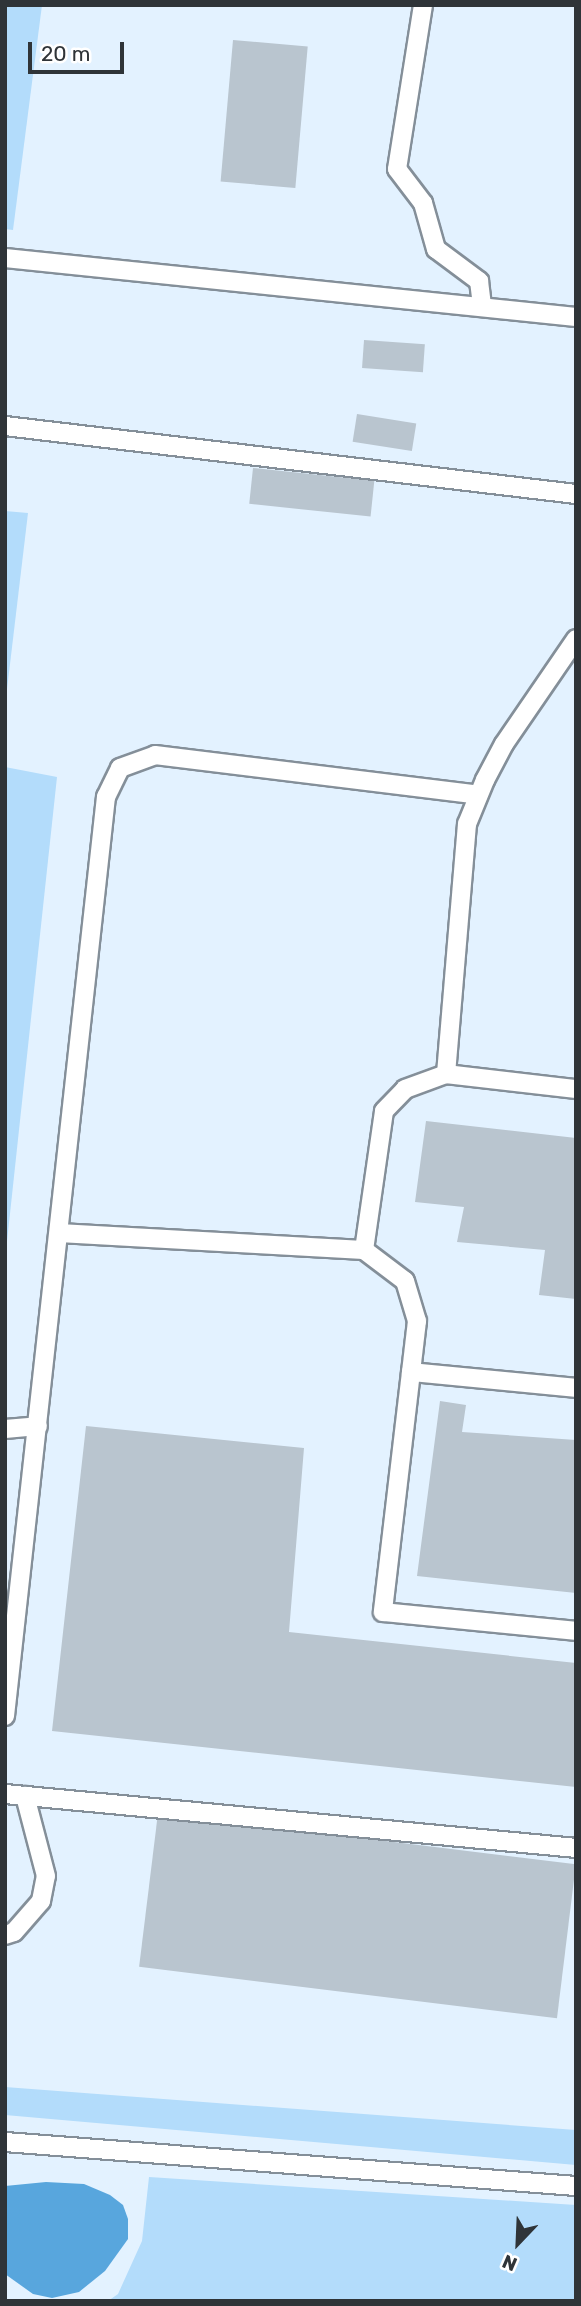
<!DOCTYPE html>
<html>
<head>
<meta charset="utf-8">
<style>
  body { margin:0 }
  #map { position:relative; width:581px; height:2306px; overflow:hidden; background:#f4f9fe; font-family:Rubik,sans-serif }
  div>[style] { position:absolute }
  .built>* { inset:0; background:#e3f2ff; transform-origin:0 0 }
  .green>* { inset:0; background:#b3dcfb }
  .water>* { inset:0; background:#58a6dd }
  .building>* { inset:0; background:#b9c5cf; transform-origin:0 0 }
  .roads { filter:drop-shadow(2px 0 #848f99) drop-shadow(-2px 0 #848f99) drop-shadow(0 2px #848f99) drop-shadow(0 -2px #848f99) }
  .service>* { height:18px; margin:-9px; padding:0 9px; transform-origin:9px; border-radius:9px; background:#fff }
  span { translate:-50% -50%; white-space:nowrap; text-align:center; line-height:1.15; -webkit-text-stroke:5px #fff; paint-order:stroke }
  .frame { position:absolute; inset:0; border:7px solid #2f3438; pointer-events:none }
  .north { position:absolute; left:483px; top:2208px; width:70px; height:70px; -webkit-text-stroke:5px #fff; paint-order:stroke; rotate:203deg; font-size:19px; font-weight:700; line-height:28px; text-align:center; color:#2f3438 }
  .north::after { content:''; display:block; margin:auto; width:24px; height:32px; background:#2f3438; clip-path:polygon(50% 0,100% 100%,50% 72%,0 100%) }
  .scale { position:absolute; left:28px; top:42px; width:96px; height:32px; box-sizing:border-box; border:4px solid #2f3438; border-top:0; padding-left:9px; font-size:21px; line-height:24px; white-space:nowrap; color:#2f3438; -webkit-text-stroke:5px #fff; paint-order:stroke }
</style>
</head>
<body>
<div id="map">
  <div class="built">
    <div style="left:5px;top:5px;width:571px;height:2296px"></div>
  </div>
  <div class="green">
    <div style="clip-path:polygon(5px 5px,42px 5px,13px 230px,5px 229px)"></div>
    <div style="clip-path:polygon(5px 511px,28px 513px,5px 706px)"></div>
    <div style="clip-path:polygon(5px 767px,57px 777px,5px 1260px)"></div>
    <div style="clip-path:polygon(5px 2087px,576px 2130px,576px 2165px,5px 2115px)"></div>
    <div style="clip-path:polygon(149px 2177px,576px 2205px,576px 2301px,108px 2301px,118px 2294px,142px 2241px)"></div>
  </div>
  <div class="water">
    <div style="clip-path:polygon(46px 2182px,84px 2184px,110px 2195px,123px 2205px,128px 2219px,128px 2239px,105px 2271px,79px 2292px,52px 2298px,33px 2294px,5px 2274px,5px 2186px)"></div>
  </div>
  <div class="building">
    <div style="left:233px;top:40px;width:75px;height:142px;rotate:5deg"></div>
    <div style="left:364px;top:340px;width:61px;height:28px;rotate:4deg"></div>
    <div style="left:357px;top:414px;width:60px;height:28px;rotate:9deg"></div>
    <div style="left:253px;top:468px;width:122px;height:36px;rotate:6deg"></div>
    <div style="clip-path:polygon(426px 1121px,576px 1138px,576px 1299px,539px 1295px,545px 1250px,457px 1242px,464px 1207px,415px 1202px)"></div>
    <div style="clip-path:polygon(440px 1401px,466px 1405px,462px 1432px,576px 1440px,576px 1593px,417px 1576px)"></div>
    <div style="clip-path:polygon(86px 1426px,304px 1448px,289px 1632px,576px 1663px,576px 1787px,52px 1731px)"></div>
    <div style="left:158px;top:1813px;width:421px;height:155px;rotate:7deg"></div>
  </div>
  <div class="roads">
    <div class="service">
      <div style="left:423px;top:5px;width:166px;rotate:99deg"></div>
      <div style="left:397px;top:169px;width:43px;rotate:52.6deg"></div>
      <div style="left:423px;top:203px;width:48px;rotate:74.2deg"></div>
      <div style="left:436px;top:249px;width:54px;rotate:36.7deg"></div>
      <div style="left:479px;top:281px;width:26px;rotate:83deg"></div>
      <div style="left:5px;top:258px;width:574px;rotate:5.9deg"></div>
      <div style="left:5px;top:426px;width:575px;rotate:6.79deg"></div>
      <div style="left:576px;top:639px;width:127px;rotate:124.4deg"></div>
      <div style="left:504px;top:744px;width:41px;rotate:117.8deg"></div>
      <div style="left:485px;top:780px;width:48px;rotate:112.2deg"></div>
      <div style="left:467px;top:824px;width:251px;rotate:94.8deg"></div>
      <div style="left:446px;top:1074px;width:131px;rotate:6.6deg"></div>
      <div style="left:59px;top:1233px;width:305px;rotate:3.2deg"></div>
      <div style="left:364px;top:1250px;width:140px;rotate:-81.8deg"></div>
      <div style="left:384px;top:1111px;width:30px;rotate:-46deg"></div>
      <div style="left:405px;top:1089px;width:44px;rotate:-20.1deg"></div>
      <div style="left:364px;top:1250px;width:51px;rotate:37.1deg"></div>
      <div style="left:405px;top:1281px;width:42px;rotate:73.3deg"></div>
      <div style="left:417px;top:1321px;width:293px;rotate:96.7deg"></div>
      <div style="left:383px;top:1612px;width:194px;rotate:5.6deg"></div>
      <div style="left:411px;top:1372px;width:166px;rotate:5.5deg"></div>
      <div style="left:5px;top:1429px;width:33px;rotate:-5deg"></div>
      <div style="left:5px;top:1716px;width:925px;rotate:-83.73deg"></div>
      <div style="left:106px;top:797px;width:32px;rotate:-64deg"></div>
      <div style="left:120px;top:768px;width:37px;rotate:-20deg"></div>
      <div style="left:155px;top:755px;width:326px;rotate:7deg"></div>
      <div style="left:5px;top:1794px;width:574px;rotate:5.4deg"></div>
      <div style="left:5px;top:1935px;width:9px;rotate:-18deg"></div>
      <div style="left:14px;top:1932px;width:41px;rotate:-48.9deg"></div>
      <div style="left:41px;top:1901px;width:25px;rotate:-79deg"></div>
      <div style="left:46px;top:1876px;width:83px;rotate:-104.7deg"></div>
      <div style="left:5px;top:2142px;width:573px;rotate:4.41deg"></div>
    </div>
  </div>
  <div class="frame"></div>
  <div class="north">N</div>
  <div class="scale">20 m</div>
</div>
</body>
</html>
